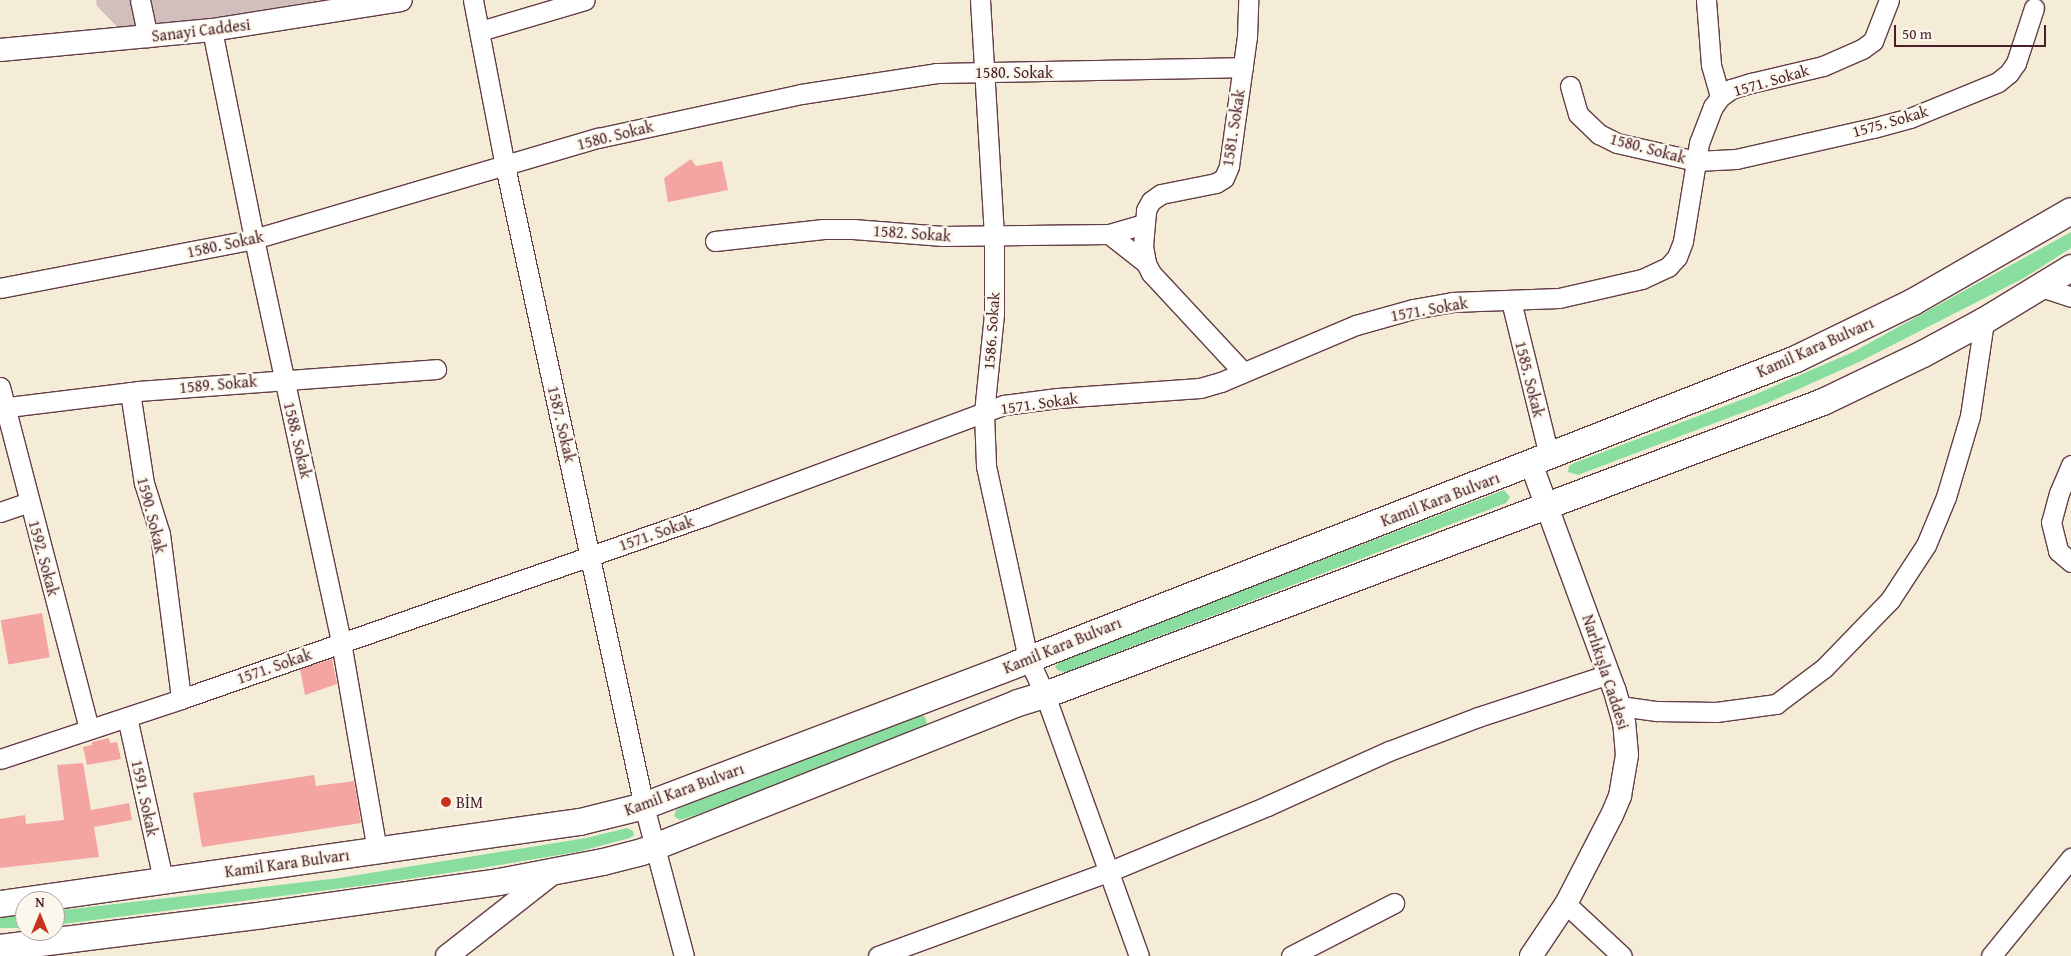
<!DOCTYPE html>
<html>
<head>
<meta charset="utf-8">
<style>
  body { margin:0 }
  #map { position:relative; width:2071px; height:956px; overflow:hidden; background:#f4ecd7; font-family:"Gentium Book Plus",serif }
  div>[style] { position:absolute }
  .industrial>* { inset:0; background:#d1bfbd }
  .green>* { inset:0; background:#89dd9f; transform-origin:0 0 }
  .building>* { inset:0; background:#f4a5a1; transform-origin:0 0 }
  .roads { filter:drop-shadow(1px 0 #643e45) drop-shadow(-1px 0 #643e45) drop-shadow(0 1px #643e45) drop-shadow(0 -1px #643e45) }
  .minor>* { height:19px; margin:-9.5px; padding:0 9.5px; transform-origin:9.5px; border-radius:9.5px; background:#fff }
  .tertiary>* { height:22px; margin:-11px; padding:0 11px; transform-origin:11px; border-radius:11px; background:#fff }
  .secondary>* { height:26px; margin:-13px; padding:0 13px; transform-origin:13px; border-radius:13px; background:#fff }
  .dots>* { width:14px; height:14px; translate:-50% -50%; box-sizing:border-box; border:2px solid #fbf7ec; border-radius:50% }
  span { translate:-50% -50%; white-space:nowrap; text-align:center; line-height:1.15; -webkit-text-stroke:4.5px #fbf7ec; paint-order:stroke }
  .street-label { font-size:16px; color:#4a1f2b }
  .poi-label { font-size:16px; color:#4a1f2b }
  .left { translate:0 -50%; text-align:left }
  .north { position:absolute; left:15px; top:891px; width:50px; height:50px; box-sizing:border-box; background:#fbf7ec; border:1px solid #b4a19f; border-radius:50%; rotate:0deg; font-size:14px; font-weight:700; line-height:20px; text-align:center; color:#4a1f2b }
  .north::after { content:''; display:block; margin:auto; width:18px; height:22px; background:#c8321e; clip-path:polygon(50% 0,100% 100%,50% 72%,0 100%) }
  .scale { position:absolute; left:1894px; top:25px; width:152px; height:22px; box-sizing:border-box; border:2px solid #4a1f2b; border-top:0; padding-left:6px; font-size:15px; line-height:18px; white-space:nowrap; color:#4a1f2b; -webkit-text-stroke:4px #fbf7ec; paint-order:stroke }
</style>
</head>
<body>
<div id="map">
  <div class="industrial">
    <div style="clip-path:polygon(96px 0,320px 0,192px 24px,121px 31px,97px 6px)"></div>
  </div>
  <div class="green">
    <div style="clip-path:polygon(2071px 232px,2071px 248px,2024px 278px,1861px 361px,1765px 404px,1578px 475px,1568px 472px,1569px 466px,1574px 463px,1754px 395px,1853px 352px)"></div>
    <div style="clip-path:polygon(1504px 490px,1510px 497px,1506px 503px,1066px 672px,1059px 671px,1055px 667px,1060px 661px)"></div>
    <div style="clip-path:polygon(921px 715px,925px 717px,927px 723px,918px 730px,696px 815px,680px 820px,674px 816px,676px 810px,682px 807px)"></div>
    <div style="clip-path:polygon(627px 828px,633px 831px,634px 835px,630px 838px,577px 852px,481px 868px,375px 884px,55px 925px,55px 911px,339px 878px,586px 838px)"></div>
    <div style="left:25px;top:915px;width:13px;height:25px;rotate:90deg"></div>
  </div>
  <div class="building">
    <div style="clip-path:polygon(691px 159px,696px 166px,722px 161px,728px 190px,668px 202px,664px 178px)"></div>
    <div style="left:42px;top:613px;width:45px;height:42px;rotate:80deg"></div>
    <div style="clip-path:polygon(332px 659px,337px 684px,305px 695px,300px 669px)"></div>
    <div style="clip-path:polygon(109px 738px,110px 743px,117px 742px,121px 759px,87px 765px,83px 747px,92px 745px,92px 742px)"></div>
    <div style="clip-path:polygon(83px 763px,91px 810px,129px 803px,132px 820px,94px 827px,99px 857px,0 868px,0 819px,25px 815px,26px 824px,64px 820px,57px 765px)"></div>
    <div style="clip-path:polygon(314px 775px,316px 786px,354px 781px,361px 823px,202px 847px,193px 793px)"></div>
  </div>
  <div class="roads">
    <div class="minor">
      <div style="left:140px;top:0;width:38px;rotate:78deg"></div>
      <div style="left:473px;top:0;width:169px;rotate:79.1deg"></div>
      <div style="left:505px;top:166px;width:655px;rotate:77.75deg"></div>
      <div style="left:644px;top:806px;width:155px;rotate:75.1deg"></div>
      <div style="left:980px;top:0;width:236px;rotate:86.6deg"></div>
      <div style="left:994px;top:236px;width:78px;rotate:90deg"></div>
      <div style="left:994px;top:314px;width:100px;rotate:95.8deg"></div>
      <div style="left:984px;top:413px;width:53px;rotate:87.8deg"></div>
      <div style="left:986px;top:466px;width:197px;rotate:77.7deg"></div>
      <div style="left:1028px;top:658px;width:41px;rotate:65.3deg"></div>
      <div style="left:1045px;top:695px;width:277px;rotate:70.2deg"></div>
      <div style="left:1706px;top:0;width:65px;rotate:85.6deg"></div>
      <div style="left:1711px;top:65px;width:33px;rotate:74deg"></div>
      <div style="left:212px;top:30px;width:213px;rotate:78.6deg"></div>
      <div style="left:254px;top:239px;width:412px;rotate:77.8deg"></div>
      <div style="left:341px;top:642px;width:212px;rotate:80.2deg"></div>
      <div style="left:480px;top:31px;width:109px;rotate:-16.4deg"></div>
      <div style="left:1570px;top:86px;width:29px;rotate:74deg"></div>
      <div style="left:1578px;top:114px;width:29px;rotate:44deg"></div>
      <div style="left:1599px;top:134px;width:20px;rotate:27deg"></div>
      <div style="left:1617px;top:143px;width:81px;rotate:12.8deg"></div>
      <div style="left:1696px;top:161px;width:40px;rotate:-2.9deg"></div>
      <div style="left:1736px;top:159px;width:140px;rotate:-12.8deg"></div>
      <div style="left:1873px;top:128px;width:38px;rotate:-15deg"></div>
      <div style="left:1910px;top:118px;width:95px;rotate:-22.2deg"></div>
      <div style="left:1998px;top:82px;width:14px;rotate:-39deg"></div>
      <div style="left:2009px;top:73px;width:12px;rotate:-55deg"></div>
      <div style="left:2016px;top:63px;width:58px;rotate:-71.9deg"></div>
      <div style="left:1144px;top:224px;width:36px;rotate:164deg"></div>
      <div style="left:1109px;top:234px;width:47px;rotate:38.1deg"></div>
      <div style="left:715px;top:241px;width:109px;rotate:-6.3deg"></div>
      <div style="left:823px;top:229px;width:30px"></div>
      <div style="left:853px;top:229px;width:90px;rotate:4.4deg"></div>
      <div style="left:943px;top:236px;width:166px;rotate:-0.7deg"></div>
      <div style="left:2041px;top:287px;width:32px;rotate:18deg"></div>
      <div style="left:0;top:288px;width:259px;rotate:-10.9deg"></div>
      <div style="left:254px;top:239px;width:359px;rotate:-16.4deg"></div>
      <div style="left:598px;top:138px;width:208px;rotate:-12.2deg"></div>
      <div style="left:801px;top:94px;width:137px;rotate:-8.8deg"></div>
      <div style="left:936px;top:73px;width:307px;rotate:-1.1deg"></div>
      <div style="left:1511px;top:301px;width:160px;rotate:76.2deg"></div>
      <div style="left:1243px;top:372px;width:135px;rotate:-132.9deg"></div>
      <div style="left:1151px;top:273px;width:11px;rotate:-117deg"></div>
      <div style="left:1146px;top:263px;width:17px;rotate:-100deg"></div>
      <div style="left:1143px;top:246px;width:36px;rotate:-85deg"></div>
      <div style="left:1146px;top:210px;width:10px;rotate:-61deg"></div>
      <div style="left:1151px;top:201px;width:12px;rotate:-35deg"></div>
      <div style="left:1161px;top:194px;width:56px;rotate:-11.3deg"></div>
      <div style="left:1216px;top:183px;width:9px;rotate:-32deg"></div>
      <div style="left:1224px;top:178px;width:13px;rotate:-67deg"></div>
      <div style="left:1229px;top:166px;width:130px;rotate:-82.1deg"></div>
      <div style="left:1247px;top:37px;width:37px;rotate:-88deg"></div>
      <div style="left:0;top:387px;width:353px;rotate:75.4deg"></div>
      <div style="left:130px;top:392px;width:92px;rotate:81.3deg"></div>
      <div style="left:144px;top:483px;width:53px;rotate:72.6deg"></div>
      <div style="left:160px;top:534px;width:166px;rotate:82.7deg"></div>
      <div style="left:0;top:408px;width:139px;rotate:-7deg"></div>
      <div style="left:138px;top:391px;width:299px;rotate:-4.2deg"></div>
      <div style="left:2071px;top:465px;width:30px;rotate:113deg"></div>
      <div style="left:2059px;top:493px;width:30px;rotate:105deg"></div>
      <div style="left:2051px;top:522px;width:30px;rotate:76deg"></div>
      <div style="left:2058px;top:551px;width:17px;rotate:40deg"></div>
      <div style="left:0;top:512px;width:31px;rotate:-19deg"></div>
      <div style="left:1620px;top:706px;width:37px;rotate:8deg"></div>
      <div style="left:1657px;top:711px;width:59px;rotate:1deg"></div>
      <div style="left:1716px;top:712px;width:61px;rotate:-7.6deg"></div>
      <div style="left:1776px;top:704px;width:60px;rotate:-36.9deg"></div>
      <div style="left:1824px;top:668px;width:95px;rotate:-45.9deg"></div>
      <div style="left:1890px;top:600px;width:66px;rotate:-56.8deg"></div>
      <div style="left:1926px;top:545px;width:52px;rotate:-67.4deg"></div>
      <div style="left:1946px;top:497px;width:84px;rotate:-73.5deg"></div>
      <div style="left:1970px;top:416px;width:96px;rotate:-81.6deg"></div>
      <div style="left:127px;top:717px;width:167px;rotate:77.5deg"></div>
      <div style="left:0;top:759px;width:191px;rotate:-18.3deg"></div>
      <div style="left:181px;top:699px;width:555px;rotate:-19.25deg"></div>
      <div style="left:705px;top:516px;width:319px;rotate:-20.4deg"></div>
      <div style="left:1004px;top:405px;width:54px;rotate:-7.4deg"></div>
      <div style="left:1058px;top:398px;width:142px;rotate:-4deg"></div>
      <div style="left:1200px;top:388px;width:22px;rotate:-16deg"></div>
      <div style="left:1221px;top:382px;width:147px;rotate:-22.9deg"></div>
      <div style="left:1356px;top:325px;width:59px;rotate:-15.7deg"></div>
      <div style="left:1413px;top:309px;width:40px;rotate:-10deg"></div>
      <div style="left:1452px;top:302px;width:107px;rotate:-2.1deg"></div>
      <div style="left:1559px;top:298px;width:85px;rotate:-12.9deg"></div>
      <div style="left:1642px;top:279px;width:29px;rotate:-25deg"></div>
      <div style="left:1668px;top:267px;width:13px;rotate:-48deg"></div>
      <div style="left:1677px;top:257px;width:17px;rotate:-69deg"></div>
      <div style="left:1683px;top:241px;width:99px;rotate:-80.7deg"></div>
      <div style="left:1699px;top:143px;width:39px;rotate:-69deg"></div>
      <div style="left:1713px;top:107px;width:12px;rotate:-55deg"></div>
      <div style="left:1720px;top:97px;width:14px;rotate:-36deg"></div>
      <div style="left:1731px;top:89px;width:21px;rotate:-17deg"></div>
      <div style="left:1751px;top:83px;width:74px;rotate:-13.3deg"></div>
      <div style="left:1823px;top:66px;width:43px;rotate:-23.6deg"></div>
      <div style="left:1862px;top:49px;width:14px;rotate:-36deg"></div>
      <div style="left:1873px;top:41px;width:44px;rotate:-68.7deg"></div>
      <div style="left:1566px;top:904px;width:76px;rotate:42.9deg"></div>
      <div style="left:878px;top:956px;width:245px;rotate:-20.1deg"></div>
      <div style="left:1108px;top:872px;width:172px;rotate:-22.5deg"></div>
      <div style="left:1267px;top:806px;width:134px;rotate:-24.3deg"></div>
      <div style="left:1389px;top:751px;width:95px;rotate:-20.9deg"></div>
      <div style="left:1478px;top:717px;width:138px;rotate:-18.2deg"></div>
      <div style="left:1291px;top:956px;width:116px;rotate:-27.2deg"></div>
      <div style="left:1991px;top:956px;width:127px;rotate:-50.8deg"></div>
    </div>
    <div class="tertiary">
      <div style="left:0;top:50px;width:213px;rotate:-5.4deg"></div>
      <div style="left:212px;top:30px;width:191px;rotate:-9deg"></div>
      <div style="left:447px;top:956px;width:136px;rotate:-38.1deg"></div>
      <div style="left:1531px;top:956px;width:63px;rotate:-56.1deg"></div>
      <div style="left:1566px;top:904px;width:100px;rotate:-62.7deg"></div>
      <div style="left:1612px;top:815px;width:21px;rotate:-67deg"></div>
      <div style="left:1620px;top:796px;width:42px;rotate:-80.3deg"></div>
      <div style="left:1627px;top:755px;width:32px;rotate:-95deg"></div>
      <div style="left:1624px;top:723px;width:35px;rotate:-106deg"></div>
      <div style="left:1614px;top:689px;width:240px;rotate:-110.2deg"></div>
    </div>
    <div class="secondary">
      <div style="left:0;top:904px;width:586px;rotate:-8.05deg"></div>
      <div style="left:580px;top:822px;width:66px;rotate:-14deg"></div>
      <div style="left:644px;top:806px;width:399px;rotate:-20.8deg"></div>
      <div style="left:1017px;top:664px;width:837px;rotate:-21.38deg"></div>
      <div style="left:1796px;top:359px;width:130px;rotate:-26deg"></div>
      <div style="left:1913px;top:302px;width:182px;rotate:-29.9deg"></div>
      <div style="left:0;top:948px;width:266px;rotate:-7.1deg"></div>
      <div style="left:264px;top:915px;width:237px;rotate:-8deg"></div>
      <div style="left:499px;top:882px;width:106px;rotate:-10.9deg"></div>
      <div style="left:603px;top:862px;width:40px;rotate:-14.4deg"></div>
      <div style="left:642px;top:852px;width:404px;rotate:-21.6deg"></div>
      <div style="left:1018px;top:703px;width:28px;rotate:-17deg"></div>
      <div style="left:1045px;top:695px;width:831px;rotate:-20.64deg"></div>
      <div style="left:1823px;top:402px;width:111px;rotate:-25.6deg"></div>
      <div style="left:1923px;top:354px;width:69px;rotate:-28.4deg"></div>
      <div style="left:1984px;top:321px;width:102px;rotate:-31.3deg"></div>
    </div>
  </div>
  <div class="dots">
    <div style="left:446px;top:802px;background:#c8321e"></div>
  </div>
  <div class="street-label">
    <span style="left:201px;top:30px;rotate:-7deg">Sanayi Caddesi</span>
    <span style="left:1014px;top:72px">1580. Sokak</span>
    <span style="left:1771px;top:80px;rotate:-16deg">1571. Sokak</span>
    <span style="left:1890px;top:121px;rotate:-16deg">1575. Sokak</span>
    <span style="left:1233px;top:128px;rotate:-81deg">1581. Sokak</span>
    <span style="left:615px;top:135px;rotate:-14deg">1580. Sokak</span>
    <span style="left:1648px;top:148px;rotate:15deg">1580. Sokak</span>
    <span style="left:912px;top:233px;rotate:4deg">1582. Sokak</span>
    <span style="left:225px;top:244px;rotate:-12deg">1580. Sokak</span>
    <span style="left:1429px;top:309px;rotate:-10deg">1571. Sokak</span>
    <span style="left:991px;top:331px;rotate:-86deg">1586. Sokak</span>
    <span style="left:1815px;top:347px;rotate:-24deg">Kamil Kara Bulvarı</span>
    <span style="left:1530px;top:379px;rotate:76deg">1585. Sokak</span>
    <span style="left:218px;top:384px;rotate:-5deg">1589. Sokak</span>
    <span style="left:1039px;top:403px;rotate:-8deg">1571. Sokak</span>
    <span style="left:562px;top:424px;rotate:77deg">1587. Sokak</span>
    <span style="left:298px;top:440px;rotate:77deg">1588. Sokak</span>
    <span style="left:1440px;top:499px;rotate:-21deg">Kamil Kara Bulvarı</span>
    <span style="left:152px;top:515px;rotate:76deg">1590. Sokak</span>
    <span style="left:656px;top:533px;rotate:-19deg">1571. Sokak</span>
    <span style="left:44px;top:558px;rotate:75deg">1592. Sokak</span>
    <span style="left:1062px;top:645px;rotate:-22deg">Kamil Kara Bulvarı</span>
    <span style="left:274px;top:666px;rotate:-19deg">1571. Sokak</span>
    <span style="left:1606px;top:672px;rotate:72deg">Narlıkışla Caddesi</span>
    <span style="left:684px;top:789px;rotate:-20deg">Kamil Kara Bulvarı</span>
    <span style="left:145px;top:798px;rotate:78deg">1591. Sokak</span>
    <span style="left:287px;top:863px;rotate:-8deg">Kamil Kara Bulvarı</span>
  </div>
  <div class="poi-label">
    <span class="left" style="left:456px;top:802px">BİM</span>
  </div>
  <div class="north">N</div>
  <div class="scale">50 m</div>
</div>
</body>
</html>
